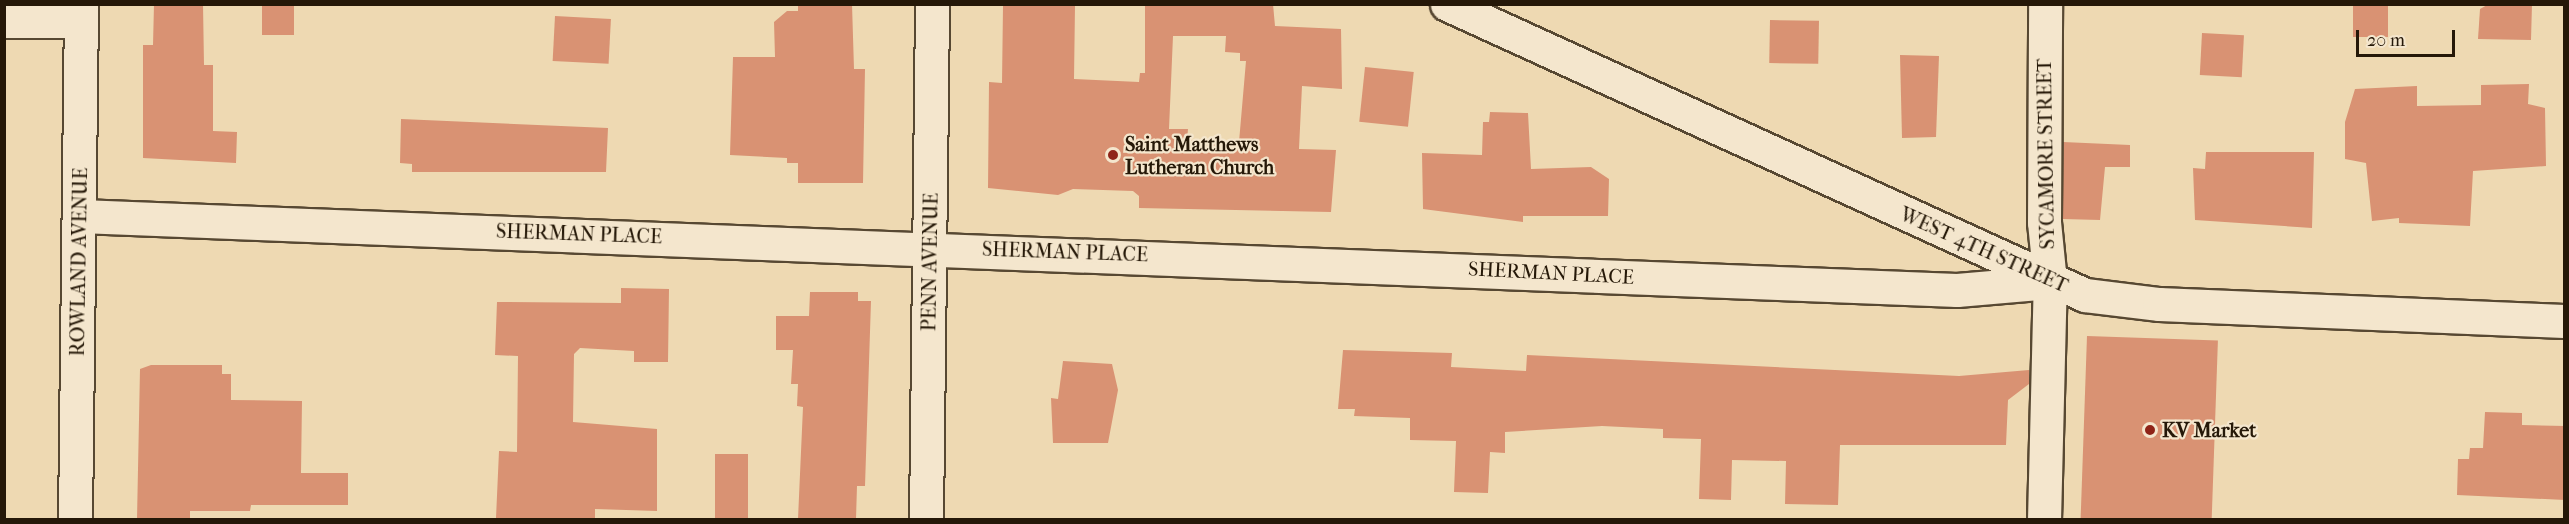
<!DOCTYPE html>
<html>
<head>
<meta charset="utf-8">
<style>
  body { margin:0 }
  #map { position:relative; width:2569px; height:524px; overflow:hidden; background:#eed9b2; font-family:"IM FELL French Canon",serif }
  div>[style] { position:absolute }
  .building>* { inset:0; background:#d99273; transform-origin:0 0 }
  .roads { filter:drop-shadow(2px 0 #574832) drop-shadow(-2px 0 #574832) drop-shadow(0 2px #574832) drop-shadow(0 -2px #574832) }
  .street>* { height:33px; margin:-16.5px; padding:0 16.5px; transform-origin:16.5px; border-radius:16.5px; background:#f4e6cd }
  .secondary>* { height:33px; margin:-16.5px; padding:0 16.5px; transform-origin:16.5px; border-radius:16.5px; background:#f4e6cd }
  .dots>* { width:16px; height:16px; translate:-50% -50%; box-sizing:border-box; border:3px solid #f4e6cd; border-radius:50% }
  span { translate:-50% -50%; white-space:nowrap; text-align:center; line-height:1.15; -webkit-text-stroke:4.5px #f4e6cd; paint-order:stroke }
  .poi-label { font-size:20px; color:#251808; font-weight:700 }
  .left { translate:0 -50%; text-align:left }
  .street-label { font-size:20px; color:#251808 }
  .frame { position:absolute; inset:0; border:6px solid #251808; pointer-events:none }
  .scale { position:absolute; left:2356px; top:30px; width:99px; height:27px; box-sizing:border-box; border:3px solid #251808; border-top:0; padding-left:8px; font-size:18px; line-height:21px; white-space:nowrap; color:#251808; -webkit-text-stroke:4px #f4e6cd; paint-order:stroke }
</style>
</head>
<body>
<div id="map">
  <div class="building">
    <div style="clip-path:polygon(154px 4px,203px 4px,204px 65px,213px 65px,213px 131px,237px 132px,236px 163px,143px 158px,143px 45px,153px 45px)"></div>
    <div style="left:262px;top:4px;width:32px;height:31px"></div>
    <div style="clip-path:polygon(798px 4px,852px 4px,854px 69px,865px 69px,863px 183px,798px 183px,798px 163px,787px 163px,787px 158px,730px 155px,733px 57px,775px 57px,774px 22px,787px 11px,798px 11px)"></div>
    <div style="clip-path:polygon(evenodd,1145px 4px,1273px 4px,1275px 26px,1341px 29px,1342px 89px,1302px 86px,1299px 149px,1336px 150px,1331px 212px,1139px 208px,1139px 196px,1133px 191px,1073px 189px,1058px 195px,988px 188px,989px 82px,1002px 83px,1003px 6px,1075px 6px,1074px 79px,1139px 82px,1140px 73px,1145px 73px,1145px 4px,1173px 36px,1226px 36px,1225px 52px,1240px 53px,1240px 61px,1246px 61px,1239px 142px,1187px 140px,1188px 129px,1169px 129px,1173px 36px)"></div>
    <div style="left:2353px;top:4px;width:35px;height:33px"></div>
    <div style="clip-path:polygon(2489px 4px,2532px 4px,2531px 40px,2478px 39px,2480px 9px)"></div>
    <div style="left:555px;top:16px;width:56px;height:45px;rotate:3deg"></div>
    <div style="left:1770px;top:20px;width:49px;height:43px;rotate:1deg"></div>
    <div style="left:2202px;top:33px;width:42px;height:42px;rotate:3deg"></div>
    <div style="clip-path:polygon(1900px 55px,1939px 56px,1936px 137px,1902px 138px)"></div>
    <div style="left:1365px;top:67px;width:49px;height:55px;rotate:6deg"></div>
    <div style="clip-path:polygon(2529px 84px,2528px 104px,2545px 108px,2546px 166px,2473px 171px,2470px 226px,2399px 223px,2399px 218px,2372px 221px,2366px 163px,2345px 159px,2345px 122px,2355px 89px,2417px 86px,2417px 106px,2481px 105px,2481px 85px)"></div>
    <div style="clip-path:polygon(1490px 112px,1528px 113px,1531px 169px,1591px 167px,1609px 179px,1608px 216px,1523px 216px,1523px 222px,1423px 209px,1422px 153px,1482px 155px,1483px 122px,1489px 122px)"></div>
    <div style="clip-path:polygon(401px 119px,608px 128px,606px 172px,412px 172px,412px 164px,400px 163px)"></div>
    <div style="clip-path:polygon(2063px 142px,2130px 145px,2130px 167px,2105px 167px,2100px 220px,2063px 219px)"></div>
    <div style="clip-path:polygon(2206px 152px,2314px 152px,2312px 228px,2195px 220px,2193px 168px,2205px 169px)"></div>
    <div style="clip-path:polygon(621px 288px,669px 289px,668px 362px,634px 362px,634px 351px,580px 348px,574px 354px,573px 422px,657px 429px,657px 511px,595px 509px,595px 519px,496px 518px,499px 451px,517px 452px,518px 356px,495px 355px,497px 302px,621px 303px)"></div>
    <div style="clip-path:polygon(810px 292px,858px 292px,858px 301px,871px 301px,865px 486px,857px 486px,856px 519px,798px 519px,803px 407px,797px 406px,798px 384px,791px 384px,793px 350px,776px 350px,776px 316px,809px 316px)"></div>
    <div style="left:2087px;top:336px;width:131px;height:183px;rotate:2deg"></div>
    <div style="clip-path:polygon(1343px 350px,1452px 353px,1451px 367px,1526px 371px,1527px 355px,1959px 376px,2029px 370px,2029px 384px,2008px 400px,2006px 445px,1840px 445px,1838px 505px,1785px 504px,1786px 461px,1732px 460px,1731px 500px,1699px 499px,1701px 439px,1663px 438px,1663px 429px,1602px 426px,1505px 432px,1505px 453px,1490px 452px,1488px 493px,1454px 492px,1456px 441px,1410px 440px,1410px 418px,1354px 416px,1355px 409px,1338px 409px)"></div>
    <div style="clip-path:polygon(1063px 361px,1112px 364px,1118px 390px,1108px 443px,1053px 443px,1051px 398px,1058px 399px)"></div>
    <div style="clip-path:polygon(151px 365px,222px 365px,222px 374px,231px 374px,231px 400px,302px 401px,301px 473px,348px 473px,348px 505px,251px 505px,250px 511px,190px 511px,190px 519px,137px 519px,140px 369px)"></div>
    <div style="clip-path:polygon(2485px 412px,2522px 413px,2522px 425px,2565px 426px,2565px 500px,2457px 495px,2458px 459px,2469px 459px,2470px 448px,2483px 448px)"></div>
    <div style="left:715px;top:454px;width:33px;height:65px"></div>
  </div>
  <div class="roads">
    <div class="street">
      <div style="left:4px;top:21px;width:77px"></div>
      <div style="left:80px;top:216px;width:1878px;rotate:2.26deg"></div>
      <div style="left:1957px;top:290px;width:93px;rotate:-4.9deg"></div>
      <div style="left:75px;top:520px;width:516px;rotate:-89.33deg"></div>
      <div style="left:926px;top:520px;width:516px;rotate:-89.33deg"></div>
      <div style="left:2044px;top:520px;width:238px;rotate:-88.6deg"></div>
      <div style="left:2050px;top:282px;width:60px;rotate:-95.7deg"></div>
      <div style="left:2044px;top:222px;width:218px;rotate:-89.7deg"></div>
    </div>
    <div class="secondary">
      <div style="left:1447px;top:4px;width:701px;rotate:24.52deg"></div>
      <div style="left:2085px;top:295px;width:75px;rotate:6.9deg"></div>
      <div style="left:2159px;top:304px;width:405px;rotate:2.4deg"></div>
    </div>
  </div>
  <div class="dots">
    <div style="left:1113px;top:155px;background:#8f2418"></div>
    <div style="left:2150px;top:430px;background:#8f2418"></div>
  </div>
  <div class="poi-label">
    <span class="left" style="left:1125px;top:156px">Saint Matthews<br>Lutheran Church</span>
    <span class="left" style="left:2162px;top:430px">KV Market</span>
  </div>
  <div class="street-label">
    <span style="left:2046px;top:154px;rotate:-91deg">SYCAMORE STREET</span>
    <span style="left:579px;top:234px;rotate:2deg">SHERMAN PLACE</span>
    <span style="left:1984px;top:250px;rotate:24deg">WEST 4TH STREET</span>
    <span style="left:1065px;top:252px;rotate:2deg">SHERMAN PLACE</span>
    <span style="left:79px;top:262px;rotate:-89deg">ROWLAND AVENUE</span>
    <span style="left:930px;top:262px;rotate:-89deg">PENN AVENUE</span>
    <span style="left:1551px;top:273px;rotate:3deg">SHERMAN PLACE</span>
  </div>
  <div class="frame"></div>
  <div class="scale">20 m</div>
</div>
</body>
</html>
